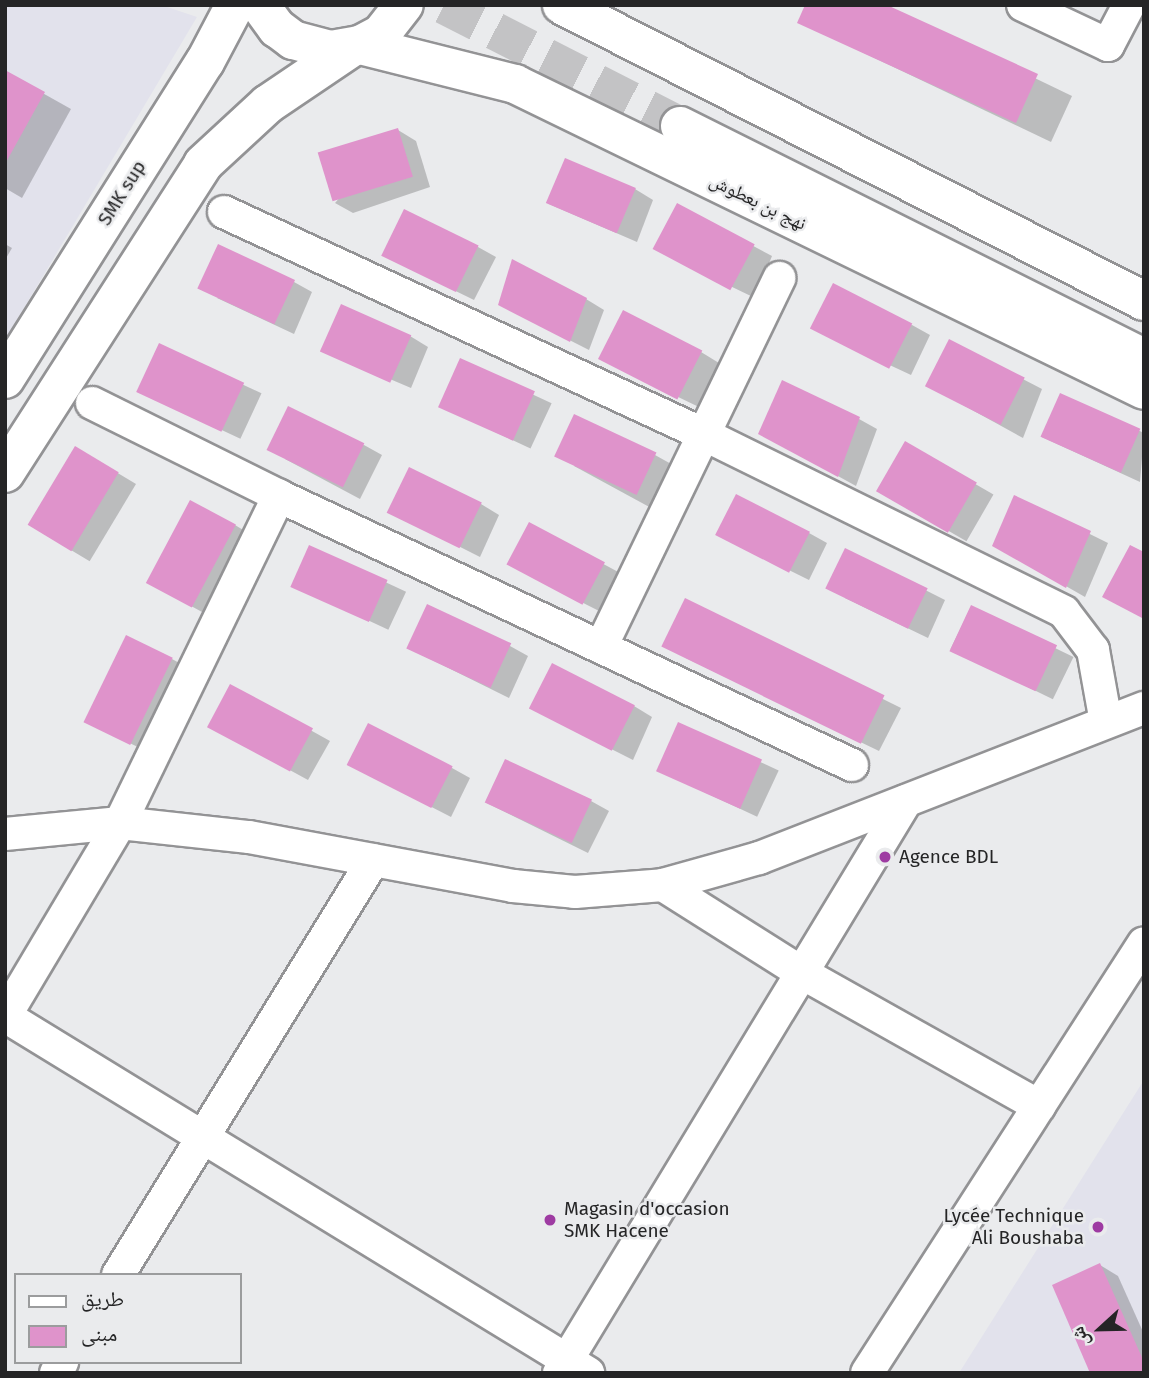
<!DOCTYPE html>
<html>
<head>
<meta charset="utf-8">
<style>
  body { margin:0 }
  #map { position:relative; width:1149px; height:1378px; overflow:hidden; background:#eaebed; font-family:"Fira Sans","Noto Naskh Arabic",sans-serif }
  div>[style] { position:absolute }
  .built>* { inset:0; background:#e2e2ec }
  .shadow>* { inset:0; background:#0003; transform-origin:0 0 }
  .building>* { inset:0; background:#df93cb; transform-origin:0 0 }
  .primary-tunnel>* { height:38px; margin-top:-19px; transform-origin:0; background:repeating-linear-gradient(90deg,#c3c3c5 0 38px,transparent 0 57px) }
  .roads { filter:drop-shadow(2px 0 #939395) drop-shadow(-2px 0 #939395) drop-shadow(0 2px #939395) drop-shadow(0 -2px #939395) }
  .street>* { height:32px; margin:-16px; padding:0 16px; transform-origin:16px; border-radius:16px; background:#fff }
  .secondary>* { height:38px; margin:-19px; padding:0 19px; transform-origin:19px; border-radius:19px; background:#fff }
  .primary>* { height:38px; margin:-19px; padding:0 19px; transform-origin:19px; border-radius:19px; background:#fff }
  .dots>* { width:19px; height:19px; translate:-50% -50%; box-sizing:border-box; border:4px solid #eaebed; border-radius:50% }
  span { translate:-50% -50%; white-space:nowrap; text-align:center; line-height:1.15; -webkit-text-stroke:5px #eaebed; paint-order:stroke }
  .street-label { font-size:19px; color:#252526 }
  .poi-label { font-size:19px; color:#252526 }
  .left { translate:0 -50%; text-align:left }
  .right { translate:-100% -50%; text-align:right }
  .frame { position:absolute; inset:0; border:7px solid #252526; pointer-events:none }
  .legend { position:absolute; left:14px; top:1273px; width:228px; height:91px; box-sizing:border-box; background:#eaebed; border:2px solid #9b9c9d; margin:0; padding:9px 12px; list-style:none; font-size:21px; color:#252526 }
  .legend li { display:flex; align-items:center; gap:14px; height:35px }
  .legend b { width:35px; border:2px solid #9b9c9d }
  .north { position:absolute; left:1065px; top:1294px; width:70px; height:70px; -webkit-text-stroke:5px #eaebed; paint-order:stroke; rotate:248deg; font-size:19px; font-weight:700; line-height:28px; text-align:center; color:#252526 }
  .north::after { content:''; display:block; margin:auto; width:24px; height:32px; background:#252526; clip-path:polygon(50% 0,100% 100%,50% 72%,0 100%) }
</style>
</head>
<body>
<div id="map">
  <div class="built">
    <div style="clip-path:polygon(5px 5px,161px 5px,197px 17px,5px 340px)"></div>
    <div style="clip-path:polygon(1144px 1080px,1144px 1373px,959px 1373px)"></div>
  </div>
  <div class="shadow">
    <div style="clip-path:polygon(883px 5px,1072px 96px,1051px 142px,799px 22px)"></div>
    <div style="clip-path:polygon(5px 72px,71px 109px,22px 198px,5px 188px)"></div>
    <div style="clip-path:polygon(398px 130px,416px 141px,430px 187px,353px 213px,335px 203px)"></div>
    <div style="clip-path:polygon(635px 189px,653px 200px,637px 242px,549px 204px)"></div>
    <div style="clip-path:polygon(677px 205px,772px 256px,755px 298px,676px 260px)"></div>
    <div style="clip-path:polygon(5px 244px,12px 248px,5px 260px)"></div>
    <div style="clip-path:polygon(478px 247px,496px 257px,474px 300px,382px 255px)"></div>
    <div style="clip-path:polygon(294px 282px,312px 292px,294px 334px,217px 298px)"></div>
    <div style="clip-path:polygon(586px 299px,604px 310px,589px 350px,518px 314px)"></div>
    <div style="clip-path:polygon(912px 325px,930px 335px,911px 375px,834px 339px)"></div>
    <div style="clip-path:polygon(410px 336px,428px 347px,411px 388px,324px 351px)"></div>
    <div style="clip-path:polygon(949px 341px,1042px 389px,1023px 438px,945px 395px)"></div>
    <div style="left:160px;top:346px;width:112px;height:50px;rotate:25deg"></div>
    <div style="clip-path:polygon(701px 352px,719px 363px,701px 408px,622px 370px)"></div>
    <div style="left:461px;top:361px;width:100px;height:50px;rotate:25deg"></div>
    <div style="clip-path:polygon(1061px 395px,1144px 433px,1140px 482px,1042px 437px)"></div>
    <div style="clip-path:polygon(859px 419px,877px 429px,856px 486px,778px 443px)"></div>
    <div style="left:906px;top:444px;width:101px;height:54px;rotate:30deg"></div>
    <div style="clip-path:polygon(364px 445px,382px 455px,360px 499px,285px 459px)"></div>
    <div style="left:76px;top:448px;width:70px;height:90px;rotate:31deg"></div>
    <div style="clip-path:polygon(655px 455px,673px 465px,653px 509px,574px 466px)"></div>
    <div style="clip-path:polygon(1015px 497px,1108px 543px,1085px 597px,994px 545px)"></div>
    <div style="clip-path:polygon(481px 504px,499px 515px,480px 557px,389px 511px)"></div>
    <div style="clip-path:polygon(529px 524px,622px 574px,603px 613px,528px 575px)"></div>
    <div style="clip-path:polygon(235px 525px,253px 536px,213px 618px,171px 595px)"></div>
    <div style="clip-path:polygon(809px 533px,827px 543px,809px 580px,738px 545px)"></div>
    <div style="left:310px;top:547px;width:106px;height:42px;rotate:25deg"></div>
    <div style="clip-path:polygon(846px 550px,945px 600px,928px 638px,845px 598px)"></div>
    <div style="clip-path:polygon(686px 601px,901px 708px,879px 751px,686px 658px)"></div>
    <div style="left:971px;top:607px;width:114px;height:47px;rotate:26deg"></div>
    <div style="clip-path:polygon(510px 646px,528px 656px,509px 698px,410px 649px)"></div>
    <div style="clip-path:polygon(172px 659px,190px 669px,152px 754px,91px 724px)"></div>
    <div style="clip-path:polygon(231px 686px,330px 741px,308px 780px,231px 738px)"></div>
    <div style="clip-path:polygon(634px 706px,652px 717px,633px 760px,548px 717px)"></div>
    <div style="left:679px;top:724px;width:110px;height:51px;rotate:25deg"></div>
    <div style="clip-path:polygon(350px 765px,452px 768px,470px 778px,451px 817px)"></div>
    <div style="clip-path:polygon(591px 801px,609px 811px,588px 853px,487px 803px)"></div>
    <div style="clip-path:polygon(1100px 1265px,1118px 1276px,1144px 1334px,1144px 1373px)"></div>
  </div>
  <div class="building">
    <div style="clip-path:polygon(805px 5px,887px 5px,1038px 74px,1016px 123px,797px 23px)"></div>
    <div style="clip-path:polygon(5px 70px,45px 92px,5px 164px)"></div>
    <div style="left:398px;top:128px;width:51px;height:84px;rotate:73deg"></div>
    <div style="left:565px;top:158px;width:77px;height:49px;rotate:23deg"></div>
    <div style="left:677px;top:203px;width:88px;height:52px;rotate:28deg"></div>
    <div style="left:404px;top:209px;width:83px;height:52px;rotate:26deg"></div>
    <div style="left:218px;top:244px;width:85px;height:49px;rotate:25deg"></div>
    <div style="clip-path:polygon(512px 259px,587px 298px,570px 342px,498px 305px)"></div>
    <div style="left:833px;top:283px;width:89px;height:51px;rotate:27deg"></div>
    <div style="left:341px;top:304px;width:77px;height:52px;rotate:24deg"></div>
    <div style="left:623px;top:310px;width:89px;height:55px;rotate:27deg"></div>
    <div style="left:949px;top:339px;width:85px;height:53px;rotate:27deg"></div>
    <div style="left:159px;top:343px;width:94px;height:54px;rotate:25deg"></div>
    <div style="left:460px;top:358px;width:82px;height:54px;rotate:24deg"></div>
    <div style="clip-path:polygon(782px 380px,860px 417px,838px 477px,758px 434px)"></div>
    <div style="left:1060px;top:393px;width:88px;height:48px;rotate:24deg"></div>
    <div style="left:288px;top:406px;width:85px;height:49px;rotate:26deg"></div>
    <div style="left:574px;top:414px;width:91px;height:47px;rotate:25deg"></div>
    <div style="left:905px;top:441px;width:83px;height:58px;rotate:30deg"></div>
    <div style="left:75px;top:446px;width:51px;height:92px;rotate:31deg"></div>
    <div style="left:409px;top:467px;width:81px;height:51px;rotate:26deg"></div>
    <div style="left:736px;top:494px;width:83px;height:46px;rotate:27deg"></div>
    <div style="clip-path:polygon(1014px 495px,1091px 531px,1066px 588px,992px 546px)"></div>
    <div style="left:190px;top:500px;width:52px;height:94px;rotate:28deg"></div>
    <div style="left:529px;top:522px;width:86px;height:48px;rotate:28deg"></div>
    <div style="left:309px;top:545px;width:86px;height:46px;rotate:24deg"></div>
    <div style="clip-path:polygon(1130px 545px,1144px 552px,1144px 619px,1102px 597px)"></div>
    <div style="left:845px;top:548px;width:92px;height:45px;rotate:26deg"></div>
    <div style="left:685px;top:598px;width:222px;height:54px;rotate:26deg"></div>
    <div style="left:427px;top:604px;width:93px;height:49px;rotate:25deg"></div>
    <div style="left:971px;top:605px;width:95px;height:51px;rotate:25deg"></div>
    <div style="left:126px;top:635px;width:52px;height:97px;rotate:26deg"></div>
    <div style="left:552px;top:663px;width:93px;height:51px;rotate:27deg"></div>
    <div style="left:230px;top:684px;width:94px;height:49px;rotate:28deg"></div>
    <div style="left:678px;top:722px;width:92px;height:54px;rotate:24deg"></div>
    <div style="left:368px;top:723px;width:95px;height:47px;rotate:27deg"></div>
    <div style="left:505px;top:759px;width:96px;height:48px;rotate:25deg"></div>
    <div style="clip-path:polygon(1100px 1263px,1144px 1362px,1144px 1373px,1090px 1373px,1052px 1285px)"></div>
  </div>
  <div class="primary-tunnel">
    <div style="left:444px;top:5px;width:265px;rotate:27.1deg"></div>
  </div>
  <div class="roads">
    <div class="street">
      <div style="left:1023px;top:5px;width:94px;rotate:25.2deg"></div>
      <div style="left:1108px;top:45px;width:45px;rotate:-62.3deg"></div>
      <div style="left:224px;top:212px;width:528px;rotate:24.87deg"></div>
      <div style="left:703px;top:434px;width:402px;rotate:26.2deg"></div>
      <div style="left:1064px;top:612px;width:48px;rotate:52.7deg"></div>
      <div style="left:1093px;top:650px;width:73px;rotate:79.8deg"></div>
      <div style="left:92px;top:403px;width:209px;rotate:26.4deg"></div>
      <div style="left:279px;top:496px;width:633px;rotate:25.15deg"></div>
      <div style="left:601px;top:647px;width:410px;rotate:-64.2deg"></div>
      <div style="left:5px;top:834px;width:116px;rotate:-5.5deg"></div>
      <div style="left:120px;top:823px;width:130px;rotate:6.2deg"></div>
      <div style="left:249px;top:837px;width:269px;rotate:10.5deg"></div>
      <div style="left:513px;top:886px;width:62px;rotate:5.5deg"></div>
      <div style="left:575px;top:892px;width:88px;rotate:-4.5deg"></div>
      <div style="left:663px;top:885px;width:100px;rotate:-15.7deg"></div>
      <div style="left:759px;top:858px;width:413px;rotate:-21.3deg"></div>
      <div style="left:663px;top:885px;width:165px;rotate:32.3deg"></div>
      <div style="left:802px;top:973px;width:272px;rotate:29.3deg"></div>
      <div style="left:5px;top:1016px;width:684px;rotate:31.48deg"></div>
      <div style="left:5px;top:1016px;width:225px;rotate:-59.2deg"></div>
      <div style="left:120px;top:823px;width:364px;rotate:-64.1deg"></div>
      <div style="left:118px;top:1275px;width:487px;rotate:-58.4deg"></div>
      <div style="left:56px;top:1373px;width:13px;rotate:-61deg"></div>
      <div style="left:559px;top:1373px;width:669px;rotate:-58.76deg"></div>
      <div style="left:867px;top:1373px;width:511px;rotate:-57.21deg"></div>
    </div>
    <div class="secondary">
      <div style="left:5px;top:379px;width:375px;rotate:-57.8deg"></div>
      <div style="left:205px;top:62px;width:64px;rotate:-62.2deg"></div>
      <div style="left:5px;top:473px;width:367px;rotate:-57.3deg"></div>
      <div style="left:203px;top:164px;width:88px;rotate:-42.7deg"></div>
      <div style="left:268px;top:104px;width:100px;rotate:-34deg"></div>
    </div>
    <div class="primary">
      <div style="left:260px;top:5px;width:29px;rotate:54deg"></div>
      <div style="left:277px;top:28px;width:20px;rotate:37deg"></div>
      <div style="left:293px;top:40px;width:39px;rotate:15deg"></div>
      <div style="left:331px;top:50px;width:29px;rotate:-10deg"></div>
      <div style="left:360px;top:45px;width:24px;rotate:-28deg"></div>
      <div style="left:381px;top:34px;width:37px;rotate:-52deg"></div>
      <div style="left:562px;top:5px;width:653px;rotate:26.96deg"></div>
      <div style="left:360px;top:45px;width:160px;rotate:14.1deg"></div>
      <div style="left:515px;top:84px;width:699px;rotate:25.94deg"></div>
      <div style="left:680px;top:126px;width:519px;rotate:26.57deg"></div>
    </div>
  </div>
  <div class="dots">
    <div style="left:885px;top:857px;background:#9e3ba2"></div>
    <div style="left:550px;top:1220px;background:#9e3ba2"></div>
    <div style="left:1098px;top:1227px;background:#9e3ba2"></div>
  </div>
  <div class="street-label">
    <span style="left:122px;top:193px;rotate:-58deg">SMK sup</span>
    <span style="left:758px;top:202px;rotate:26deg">نهج بن بعطوش</span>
  </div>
  <div class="poi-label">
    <span class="left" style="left:899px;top:857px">Agence BDL</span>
    <span class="left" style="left:564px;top:1220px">Magasin d'occasion<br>SMK Hacene</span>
    <span class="right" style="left:1084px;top:1227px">Lycée Technique<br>Ali Boushaba</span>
  </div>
  <div class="frame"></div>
  <ul class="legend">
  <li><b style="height:9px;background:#fff"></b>طريق</li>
  <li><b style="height:19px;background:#df93cb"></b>مبنى</li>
  </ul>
  <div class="north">ش</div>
</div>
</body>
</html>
